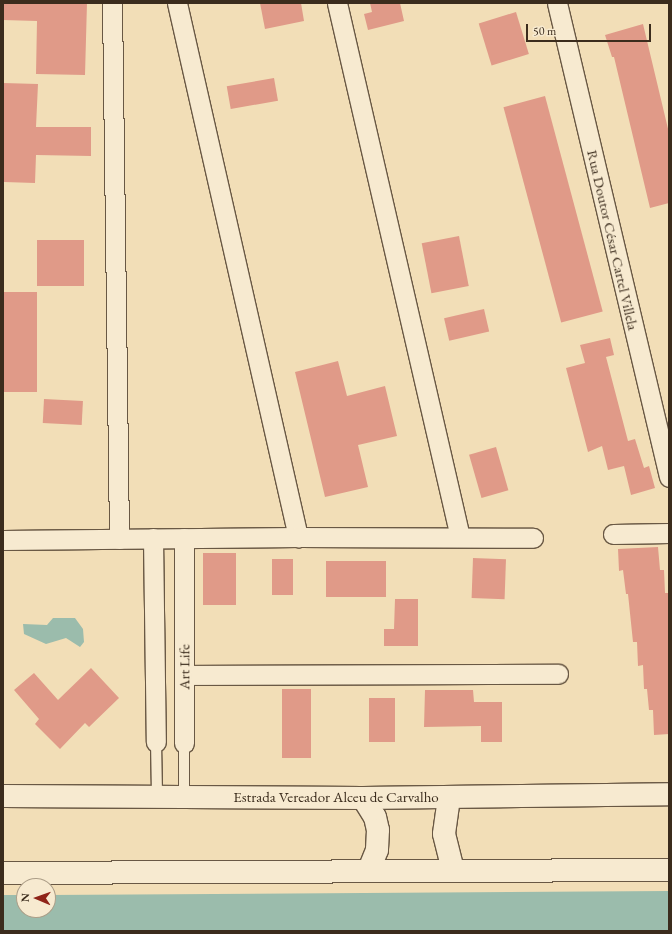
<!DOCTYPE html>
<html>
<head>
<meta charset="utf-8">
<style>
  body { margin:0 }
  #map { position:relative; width:672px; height:934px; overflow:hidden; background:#f2deb7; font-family:"EB Garamond",serif }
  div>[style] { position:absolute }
  .water>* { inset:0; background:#9bbcac }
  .building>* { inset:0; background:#e09a88; transform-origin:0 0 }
  .roads { filter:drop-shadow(1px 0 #695844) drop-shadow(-1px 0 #695844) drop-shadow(0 1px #695844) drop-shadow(0 -1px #695844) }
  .lane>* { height:10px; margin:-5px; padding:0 5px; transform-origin:5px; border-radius:5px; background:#f7ead0 }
  .street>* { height:19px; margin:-9.5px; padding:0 9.5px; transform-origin:9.5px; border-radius:9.5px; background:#f7ead0 }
  .secondary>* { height:22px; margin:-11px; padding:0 11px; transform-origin:11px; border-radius:11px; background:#f7ead0 }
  span { translate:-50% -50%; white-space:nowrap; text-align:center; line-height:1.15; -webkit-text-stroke:3.5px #f7ead0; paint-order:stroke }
  .street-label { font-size:15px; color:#3b2c1d }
  .frame { position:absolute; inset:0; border:4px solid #3b2c1d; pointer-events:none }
  .north { position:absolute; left:16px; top:878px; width:40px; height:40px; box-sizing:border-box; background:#f7ead0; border:1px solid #ac9e88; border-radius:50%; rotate:272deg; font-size:11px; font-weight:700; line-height:16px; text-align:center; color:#3b2c1d }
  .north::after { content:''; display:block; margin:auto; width:14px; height:18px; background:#8f2418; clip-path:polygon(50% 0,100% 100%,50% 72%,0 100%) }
  .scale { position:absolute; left:526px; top:24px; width:125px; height:18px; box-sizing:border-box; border:2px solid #3b2c1d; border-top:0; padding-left:5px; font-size:12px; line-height:14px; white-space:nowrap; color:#3b2c1d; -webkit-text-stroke:3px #f7ead0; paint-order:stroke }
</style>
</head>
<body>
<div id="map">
  <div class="water">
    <div style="clip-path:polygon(53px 618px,75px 618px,83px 629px,84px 642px,80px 647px,66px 638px,46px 644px,24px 634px,23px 624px,47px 625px)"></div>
    <div style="clip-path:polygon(669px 891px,669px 931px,3px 931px,3px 895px,24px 895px,24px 910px,48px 910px,48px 895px)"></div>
  </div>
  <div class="building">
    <div style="clip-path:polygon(3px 3px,87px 3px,85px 75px,36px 74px,37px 21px,3px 20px)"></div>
    <div style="clip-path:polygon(260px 3px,301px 3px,304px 21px,265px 29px)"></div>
    <div style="clip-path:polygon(370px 3px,400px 3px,404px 21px,368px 30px,364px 14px,372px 12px)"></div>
    <div style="left:516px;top:12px;width:44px;height:39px;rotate:73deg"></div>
    <div style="clip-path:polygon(643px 24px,669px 133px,669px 203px,650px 208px,614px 57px,612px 57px,605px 35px)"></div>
    <div style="left:274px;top:78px;width:23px;height:48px;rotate:80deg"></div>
    <div style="clip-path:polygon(3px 83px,38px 84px,36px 127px,91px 127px,91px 156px,36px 155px,35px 183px,4px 182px)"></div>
    <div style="left:545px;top:96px;width:223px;height:43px;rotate:75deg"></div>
    <div style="left:459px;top:236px;width:51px;height:38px;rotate:79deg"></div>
    <div style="left:37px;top:240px;width:47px;height:46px"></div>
    <div style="left:3px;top:292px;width:34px;height:100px"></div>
    <div style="left:484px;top:309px;width:23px;height:41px;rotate:77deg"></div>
    <div style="clip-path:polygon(610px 338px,614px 355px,606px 357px,628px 441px,635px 439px,644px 468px,649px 466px,655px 488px,631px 495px,624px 466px,608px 470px,602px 446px,588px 452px,566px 368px,585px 363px,580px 345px)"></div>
    <div style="clip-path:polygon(338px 361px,347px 396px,385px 386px,397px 436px,358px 445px,368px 487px,325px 497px,295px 372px)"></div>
    <div style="left:44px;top:399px;width:39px;height:24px;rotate:3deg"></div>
    <div style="left:496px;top:447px;width:45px;height:28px;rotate:74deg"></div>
    <div style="clip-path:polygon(658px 547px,660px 570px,664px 570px,665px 593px,668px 593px,669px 734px,654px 735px,653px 710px,649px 710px,647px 689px,644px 689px,643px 665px,638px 666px,637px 642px,633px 642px,628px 594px,626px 594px,623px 570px,619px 571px,618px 549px)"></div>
    <div style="left:203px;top:553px;width:33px;height:52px"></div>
    <div style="left:473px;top:558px;width:33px;height:40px;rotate:2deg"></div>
    <div style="left:293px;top:559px;width:36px;height:21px;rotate:90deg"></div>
    <div style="left:326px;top:561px;width:60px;height:36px"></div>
    <div style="clip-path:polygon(395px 599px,418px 599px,418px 646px,384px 646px,384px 629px,394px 629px)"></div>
    <div style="clip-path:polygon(91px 668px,119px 698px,89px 727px,85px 723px,60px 749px,35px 724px,39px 719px,14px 690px,34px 673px,58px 700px)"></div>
    <div style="left:282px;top:689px;width:29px;height:69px"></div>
    <div style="clip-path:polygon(425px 690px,473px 690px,474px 702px,502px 702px,502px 742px,481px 742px,481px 726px,424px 727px)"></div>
    <div style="left:369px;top:698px;width:26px;height:44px"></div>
  </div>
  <div class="roads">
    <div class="lane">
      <div style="left:156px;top:742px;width:54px;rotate:88.9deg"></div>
      <div style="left:184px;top:743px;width:53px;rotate:90deg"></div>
    </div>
    <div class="street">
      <div style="left:112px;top:3px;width:536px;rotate:89.25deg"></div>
      <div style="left:177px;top:3px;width:548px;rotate:77.23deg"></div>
      <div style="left:337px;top:3px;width:548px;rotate:77.03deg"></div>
      <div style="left:557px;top:3px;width:487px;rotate:76.7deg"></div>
      <div style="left:613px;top:534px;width:56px;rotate:-1deg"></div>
      <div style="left:153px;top:538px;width:204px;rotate:89.2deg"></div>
      <div style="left:3px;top:540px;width:295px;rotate:-0.6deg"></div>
      <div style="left:298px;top:537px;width:235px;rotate:0.2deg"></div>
      <div style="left:184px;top:675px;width:374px;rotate:-0.2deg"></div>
      <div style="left:184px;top:743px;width:205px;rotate:-90deg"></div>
    </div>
    <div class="secondary">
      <div style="left:3px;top:796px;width:360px;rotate:0.3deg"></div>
      <div style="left:363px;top:798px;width:306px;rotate:-0.7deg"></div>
      <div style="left:363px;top:798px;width:22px;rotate:58deg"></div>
      <div style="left:375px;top:817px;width:13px;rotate:77deg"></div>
      <div style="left:378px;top:830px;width:20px;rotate:93deg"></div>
      <div style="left:377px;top:850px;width:22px;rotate:112deg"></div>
      <div style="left:449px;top:798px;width:36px;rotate:98deg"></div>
      <div style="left:444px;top:834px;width:37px;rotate:76deg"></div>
      <div style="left:3px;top:873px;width:666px;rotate:-0.26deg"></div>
    </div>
  </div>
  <div class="street-label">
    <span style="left:613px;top:240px;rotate:77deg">Rua Doutor César Cartel Villela</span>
    <span style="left:184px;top:667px;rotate:-90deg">Art Life</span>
    <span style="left:336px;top:797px">Estrada Vereador Alceu de Carvalho</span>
  </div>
  <div class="frame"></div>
  <div class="north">N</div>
  <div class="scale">50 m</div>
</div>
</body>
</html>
